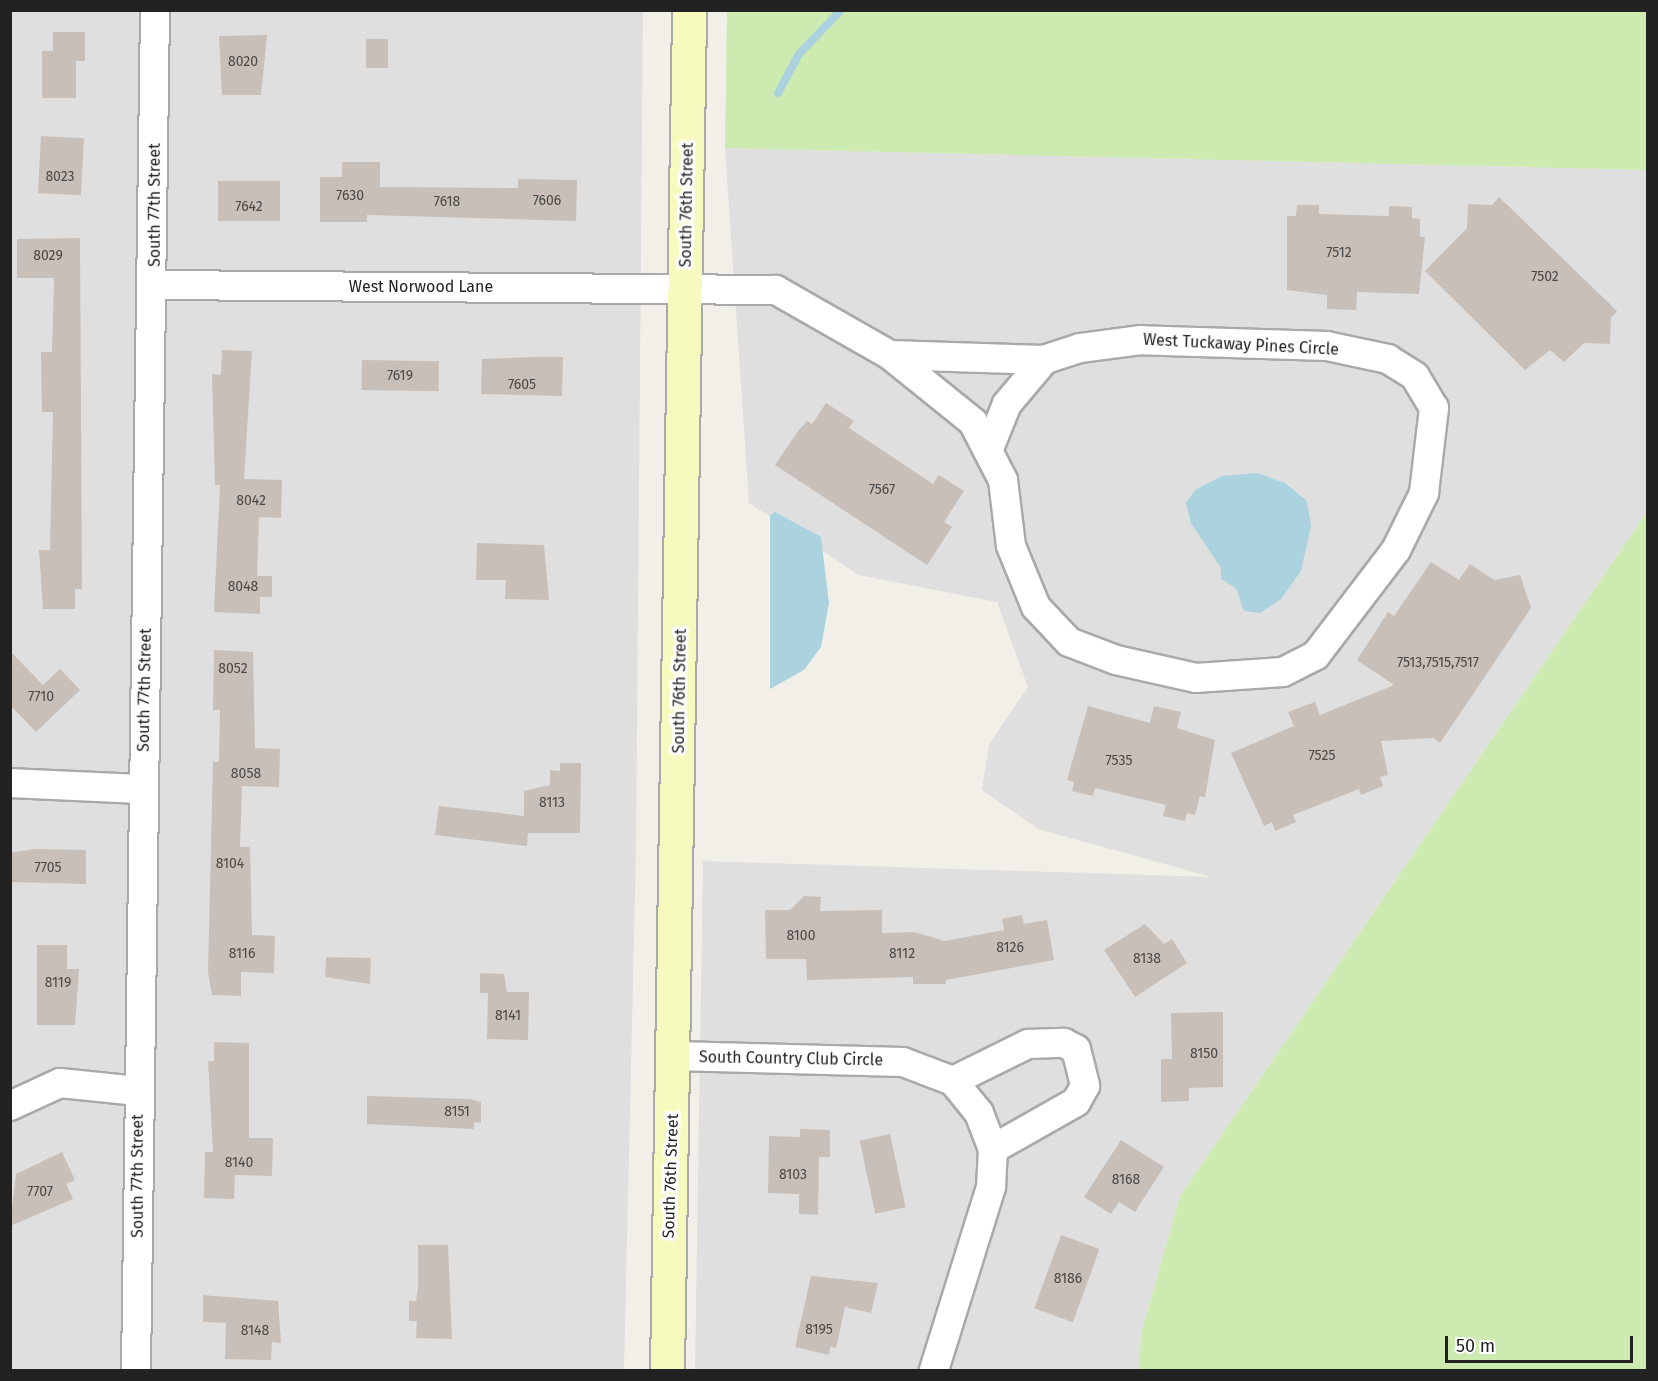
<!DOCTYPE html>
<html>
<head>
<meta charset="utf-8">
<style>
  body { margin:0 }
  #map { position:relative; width:1658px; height:1381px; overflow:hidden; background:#f2efe9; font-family:"Fira Sans",sans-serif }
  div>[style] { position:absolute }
  .residential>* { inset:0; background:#e0dfdf }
  .grass>* { inset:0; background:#cdebb0 }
  .water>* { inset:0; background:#aad3df }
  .stream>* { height:8px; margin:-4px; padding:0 4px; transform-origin:4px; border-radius:4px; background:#aad3df }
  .building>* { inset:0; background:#c7bfb8; transform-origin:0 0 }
  .roads { filter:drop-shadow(2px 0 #a9a9a9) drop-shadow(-2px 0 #a9a9a9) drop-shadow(0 2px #a9a9a9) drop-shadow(0 -2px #a9a9a9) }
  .minor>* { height:28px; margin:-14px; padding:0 14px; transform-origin:14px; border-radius:14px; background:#fff }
  .secondary>* { height:33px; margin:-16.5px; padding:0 16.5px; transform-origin:16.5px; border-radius:16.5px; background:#f7fabf }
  span { translate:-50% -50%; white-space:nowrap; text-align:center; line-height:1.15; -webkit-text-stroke:6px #fff; paint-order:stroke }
  .number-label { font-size:14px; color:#4b4948 }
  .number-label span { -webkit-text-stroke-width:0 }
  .street-label { font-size:16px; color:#222 }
  .frame { position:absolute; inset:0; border:12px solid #222; pointer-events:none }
  .scale { position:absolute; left:1445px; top:1336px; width:188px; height:27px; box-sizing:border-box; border:3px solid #222; border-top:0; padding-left:8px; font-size:18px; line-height:21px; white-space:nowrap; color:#222; -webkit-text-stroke:4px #fff; paint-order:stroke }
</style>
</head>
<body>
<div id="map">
  <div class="residential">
    <div style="clip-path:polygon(10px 11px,643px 11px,636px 851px,624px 1370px,11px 1370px)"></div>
    <div style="clip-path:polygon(725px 148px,1647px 170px,1647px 512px,1180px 1196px,1141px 1334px,1139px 1370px,695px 1370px,703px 861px,1212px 877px,1038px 829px,982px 790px,989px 744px,1028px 687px,997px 602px,859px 575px,749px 503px)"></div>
  </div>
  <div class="grass">
    <div style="clip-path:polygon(727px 11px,1647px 11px,1647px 170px,725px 148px)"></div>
    <div style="clip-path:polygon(1647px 512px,1647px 1370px,1139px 1370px,1141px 1334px,1180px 1196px)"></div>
  </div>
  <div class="water">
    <div style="clip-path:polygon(1258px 473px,1285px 483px,1307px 501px,1311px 526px,1301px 571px,1281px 599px,1260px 613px,1244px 611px,1236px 588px,1221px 579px,1221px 568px,1191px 523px,1186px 503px,1195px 490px,1222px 476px)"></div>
    <div style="clip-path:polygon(775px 512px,821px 537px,829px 603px,821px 647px,804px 670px,770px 689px,770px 516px)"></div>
  </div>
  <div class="stream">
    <div style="left:778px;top:93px;width:44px;rotate:-61.7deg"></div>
    <div style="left:799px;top:54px;width:61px;rotate:-46.3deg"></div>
  </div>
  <div class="building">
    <div style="clip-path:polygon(53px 32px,85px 32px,85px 61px,76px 61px,76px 98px,42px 98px,42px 51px,53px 51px)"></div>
    <div style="clip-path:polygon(267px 35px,261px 95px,222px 95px,219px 36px)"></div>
    <div style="left:366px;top:39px;width:22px;height:29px"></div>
    <div style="left:41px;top:136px;width:43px;height:57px;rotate:3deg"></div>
    <div style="clip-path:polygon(342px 162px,380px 162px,380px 187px,518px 188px,518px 179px,577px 180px,576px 221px,367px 215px,367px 222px,320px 222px,320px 177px,342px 177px)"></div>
    <div style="left:218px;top:181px;width:62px;height:40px"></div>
    <div style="clip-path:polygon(1499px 197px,1617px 311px,1611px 318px,1610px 344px,1584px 343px,1564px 362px,1550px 350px,1525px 370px,1425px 271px,1467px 228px,1468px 204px,1492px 205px)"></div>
    <div style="clip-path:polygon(1297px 205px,1319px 205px,1319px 214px,1389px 216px,1389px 206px,1412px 207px,1412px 218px,1420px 219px,1420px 237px,1425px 237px,1419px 294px,1357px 292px,1356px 310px,1327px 309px,1327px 295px,1287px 290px,1287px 216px,1296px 216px)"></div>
    <div style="clip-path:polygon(80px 238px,82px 589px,75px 589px,75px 609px,43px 609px,39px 550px,50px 550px,53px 412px,42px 412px,41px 352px,52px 352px,54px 278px,17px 278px,17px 239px)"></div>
    <div style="clip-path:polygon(222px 350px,252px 351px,244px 479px,282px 480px,281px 518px,259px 517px,257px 576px,272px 576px,272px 597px,260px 597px,260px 614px,214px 612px,220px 485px,215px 485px,212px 374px,221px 375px)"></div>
    <div style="clip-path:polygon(533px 357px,563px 357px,562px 396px,481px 394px,482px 359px)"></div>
    <div style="left:362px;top:360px;width:77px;height:30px;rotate:1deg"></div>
    <div style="clip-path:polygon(826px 403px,854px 421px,849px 428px,933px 484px,939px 475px,964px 491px,944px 522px,952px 527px,927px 565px,775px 465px,798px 431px,807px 421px,812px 424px)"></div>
    <div style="clip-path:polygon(477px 543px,544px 545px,549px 600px,505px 599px,506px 580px,476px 580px)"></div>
    <div style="clip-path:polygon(1431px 562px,1459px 580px,1470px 564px,1494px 580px,1520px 575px,1531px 608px,1440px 743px,1433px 738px,1381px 741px,1388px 775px,1380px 777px,1383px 786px,1361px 795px,1359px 789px,1293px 815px,1296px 822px,1275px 831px,1272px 822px,1264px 826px,1231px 753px,1294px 726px,1288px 712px,1315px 702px,1320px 715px,1394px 685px,1357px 660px,1388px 612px,1394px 616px)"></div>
    <div style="clip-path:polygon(214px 650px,253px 652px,255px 748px,280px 749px,279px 787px,242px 786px,240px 847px,250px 847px,252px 935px,275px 936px,274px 973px,241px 972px,241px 996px,212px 995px,208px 972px,213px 762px,219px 762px,220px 710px,213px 710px)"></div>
    <div style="clip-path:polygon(10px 651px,43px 685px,60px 669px,80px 690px,36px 732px,10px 705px)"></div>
    <div style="clip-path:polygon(1088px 706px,1150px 723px,1154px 706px,1181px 712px,1177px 728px,1215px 740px,1205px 797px,1200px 796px,1195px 815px,1187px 813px,1185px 821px,1163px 816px,1166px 805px,1095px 788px,1093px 796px,1072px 791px,1074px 782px,1067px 780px)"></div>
    <div style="clip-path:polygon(560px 763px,581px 763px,580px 833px,528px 833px,527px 846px,435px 835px,439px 806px,524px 816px,524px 791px,550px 785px,550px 770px,560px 771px)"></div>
    <div style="clip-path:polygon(35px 849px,86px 850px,86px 884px,10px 882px,10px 853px)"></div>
    <div style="clip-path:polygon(804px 896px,821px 897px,820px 911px,882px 910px,882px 933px,914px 932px,945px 941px,1004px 930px,1002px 919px,1022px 915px,1024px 924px,1047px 920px,1054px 960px,946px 980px,946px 984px,913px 984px,913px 977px,807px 980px,806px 959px,766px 959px,765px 910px,790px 910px)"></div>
    <div style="clip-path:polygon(1145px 924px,1164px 944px,1172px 939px,1187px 963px,1135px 997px,1104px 950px)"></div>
    <div style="clip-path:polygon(37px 945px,67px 945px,67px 969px,79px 969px,75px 1025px,37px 1025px)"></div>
    <div style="clip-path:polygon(326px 957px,371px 958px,370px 984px,325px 977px)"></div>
    <div style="clip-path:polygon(480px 973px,504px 974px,507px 992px,529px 992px,528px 1040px,487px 1039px,488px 993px,480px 993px)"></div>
    <div style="clip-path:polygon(1223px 1012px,1223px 1087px,1189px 1088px,1189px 1101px,1161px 1102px,1161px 1059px,1172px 1059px,1171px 1013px)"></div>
    <div style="clip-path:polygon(214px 1042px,249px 1043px,249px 1138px,273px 1138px,272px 1176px,235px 1175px,234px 1199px,204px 1198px,205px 1152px,213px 1152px,208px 1061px,214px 1061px)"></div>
    <div style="clip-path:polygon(367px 1096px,470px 1099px,481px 1102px,481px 1123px,474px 1122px,474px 1129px,367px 1124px)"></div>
    <div style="clip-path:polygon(800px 1129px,830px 1130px,830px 1157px,819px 1157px,818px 1215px,799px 1214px,799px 1194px,768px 1193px,769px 1136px,800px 1137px)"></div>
    <div style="left:890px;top:1134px;width:75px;height:31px;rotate:78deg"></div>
    <div style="clip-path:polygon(1121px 1140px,1164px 1167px,1135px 1212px,1119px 1202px,1111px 1214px,1084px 1197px)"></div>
    <div style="clip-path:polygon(62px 1152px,75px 1180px,66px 1184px,73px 1199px,10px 1226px,16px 1174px)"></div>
    <div style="left:1061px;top:1235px;width:41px;height:78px;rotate:20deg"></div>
    <div style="clip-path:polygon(418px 1245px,448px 1245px,452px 1339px,416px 1338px,417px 1321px,409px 1321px,409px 1301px,416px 1301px,418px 1288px)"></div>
    <div style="clip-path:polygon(811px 1276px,878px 1283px,871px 1313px,845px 1307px,836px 1348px,830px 1347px,829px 1355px,795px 1347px)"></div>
    <div style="clip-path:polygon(203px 1295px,278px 1301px,281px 1343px,272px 1342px,271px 1360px,225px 1359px,226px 1323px,203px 1322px)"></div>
  </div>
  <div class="roads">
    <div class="minor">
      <div style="left:155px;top:285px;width:621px;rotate:0.46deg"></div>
      <div style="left:776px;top:290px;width:131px;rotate:29.7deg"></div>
      <div style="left:890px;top:355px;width:107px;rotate:38.9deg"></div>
      <div style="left:973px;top:422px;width:65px;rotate:62.7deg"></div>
      <div style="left:1003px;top:480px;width:66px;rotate:83.1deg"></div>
      <div style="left:1011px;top:546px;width:66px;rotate:67.7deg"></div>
      <div style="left:1036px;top:607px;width:48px;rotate:46.7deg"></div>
      <div style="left:1069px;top:642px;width:50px;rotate:21deg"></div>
      <div style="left:1116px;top:660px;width:82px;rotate:12.7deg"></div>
      <div style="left:1196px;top:678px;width:87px;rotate:-3.9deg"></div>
      <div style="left:1283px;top:672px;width:37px;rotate:-27deg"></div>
      <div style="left:1316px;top:655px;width:132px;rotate:-52.7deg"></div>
      <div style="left:1396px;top:550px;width:64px;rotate:-63.8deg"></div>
      <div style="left:1424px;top:493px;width:86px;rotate:-83.3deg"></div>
      <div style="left:1434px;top:408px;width:37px;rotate:-121deg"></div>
      <div style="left:1415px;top:376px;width:32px;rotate:-148deg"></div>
      <div style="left:1388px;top:359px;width:62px;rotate:-168deg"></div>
      <div style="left:1327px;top:346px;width:186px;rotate:-178.2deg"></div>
      <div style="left:1141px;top:340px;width:62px;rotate:172.5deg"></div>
      <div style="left:1080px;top:348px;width:38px;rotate:162deg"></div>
      <div style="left:1044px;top:360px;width:154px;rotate:-178.1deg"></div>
      <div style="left:990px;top:446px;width:45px;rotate:-68deg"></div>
      <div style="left:1007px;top:404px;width:57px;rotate:-49.9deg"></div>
      <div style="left:10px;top:783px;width:133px;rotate:2.6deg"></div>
      <div style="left:675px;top:1056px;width:228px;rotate:1.5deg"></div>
      <div style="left:903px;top:1062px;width:53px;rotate:20.8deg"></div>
      <div style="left:953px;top:1081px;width:41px;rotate:50.9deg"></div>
      <div style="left:979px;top:1113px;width:39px;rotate:69deg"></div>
      <div style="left:993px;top:1149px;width:38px;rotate:93deg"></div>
      <div style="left:991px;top:1187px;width:192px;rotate:107.3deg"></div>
      <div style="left:953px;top:1081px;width:84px;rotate:-26.3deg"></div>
      <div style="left:1028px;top:1044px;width:36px;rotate:-2deg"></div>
      <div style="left:1064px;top:1043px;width:13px;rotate:27deg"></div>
      <div style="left:1076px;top:1049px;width:38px;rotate:76deg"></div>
      <div style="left:1085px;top:1086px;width:18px;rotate:119deg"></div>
      <div style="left:1076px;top:1102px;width:95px;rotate:150.5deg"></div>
      <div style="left:10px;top:1106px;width:55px;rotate:-24.7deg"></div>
      <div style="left:60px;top:1083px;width:78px;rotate:5.9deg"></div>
      <div style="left:136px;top:1370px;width:1360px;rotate:-89.2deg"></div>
    </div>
    <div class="secondary">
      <div style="left:667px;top:1370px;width:1360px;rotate:-89.07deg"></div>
    </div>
  </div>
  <div class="number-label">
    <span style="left:243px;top:62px">8020</span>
    <span style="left:60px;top:177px">8023</span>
    <span style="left:350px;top:196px">7630</span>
    <span style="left:547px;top:201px">7606</span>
    <span style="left:447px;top:202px">7618</span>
    <span style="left:249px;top:207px">7642</span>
    <span style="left:1339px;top:253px">7512</span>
    <span style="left:48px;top:256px">8029</span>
    <span style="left:1545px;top:277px">7502</span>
    <span style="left:400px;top:376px">7619</span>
    <span style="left:522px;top:385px">7605</span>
    <span style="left:882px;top:490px">7567</span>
    <span style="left:251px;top:501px">8042</span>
    <span style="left:243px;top:587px">8048</span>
    <span style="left:1438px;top:663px">7513,7515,7517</span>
    <span style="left:233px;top:669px">8052</span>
    <span style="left:41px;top:697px">7710</span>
    <span style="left:1322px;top:756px">7525</span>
    <span style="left:1119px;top:761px">7535</span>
    <span style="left:246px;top:774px">8058</span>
    <span style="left:552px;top:803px">8113</span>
    <span style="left:230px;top:864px">8104</span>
    <span style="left:48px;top:868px">7705</span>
    <span style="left:801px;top:936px">8100</span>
    <span style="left:1010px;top:948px">8126</span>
    <span style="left:242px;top:954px">8116</span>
    <span style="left:902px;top:954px">8112</span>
    <span style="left:1147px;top:959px">8138</span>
    <span style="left:58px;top:983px">8119</span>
    <span style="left:508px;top:1016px">8141</span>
    <span style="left:1204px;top:1054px">8150</span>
    <span style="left:457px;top:1112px">8151</span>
    <span style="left:239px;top:1163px">8140</span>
    <span style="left:793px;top:1175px">8103</span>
    <span style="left:1126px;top:1180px">8168</span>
    <span style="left:40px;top:1192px">7707</span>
    <span style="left:1068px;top:1279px">8186</span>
    <span style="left:819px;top:1330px">8195</span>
    <span style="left:255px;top:1331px">8148</span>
  </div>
  <div class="street-label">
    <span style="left:155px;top:205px;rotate:-90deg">South 77th Street</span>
    <span style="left:687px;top:205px;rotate:-89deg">South 76th Street</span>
    <span style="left:421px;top:287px">West Norwood Lane</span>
    <span style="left:1241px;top:345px;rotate:3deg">West Tuckaway Pines Circle</span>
    <span style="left:145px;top:690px;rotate:-89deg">South 77th Street</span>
    <span style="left:680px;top:691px;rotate:-89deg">South 76th Street</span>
    <span style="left:791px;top:1059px;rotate:1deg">South Country Club Circle</span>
    <span style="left:138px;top:1176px;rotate:-90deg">South 77th Street</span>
    <span style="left:671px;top:1176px;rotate:-88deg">South 76th Street</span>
  </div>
  <div class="frame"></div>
  <div class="scale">50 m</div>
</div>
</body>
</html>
